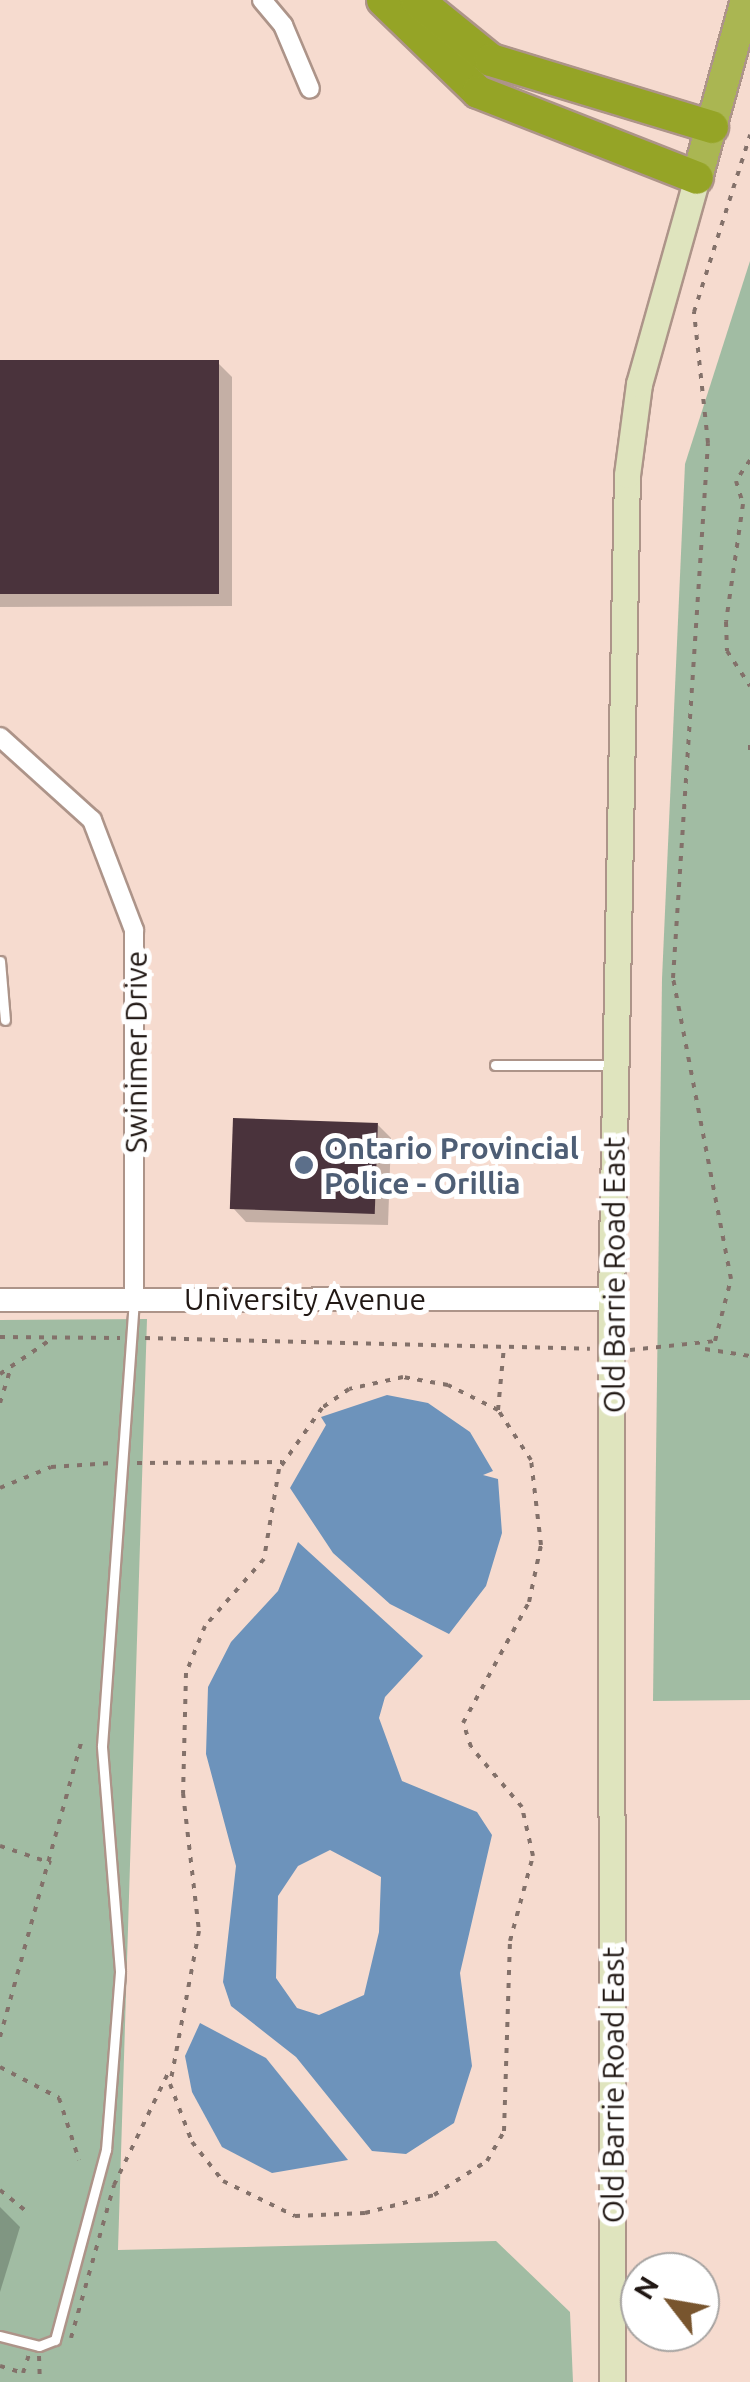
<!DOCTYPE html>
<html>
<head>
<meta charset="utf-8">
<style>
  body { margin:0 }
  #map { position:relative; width:750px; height:2382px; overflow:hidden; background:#f6dbcf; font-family:Ubuntu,sans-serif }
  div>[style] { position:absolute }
  .green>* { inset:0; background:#a1bca3 }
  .water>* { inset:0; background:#6d93bb }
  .shadow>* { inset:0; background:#0003 }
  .building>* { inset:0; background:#4a333c; transform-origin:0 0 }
  .path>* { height:4px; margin-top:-2px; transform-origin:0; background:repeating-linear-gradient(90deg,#83716a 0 5px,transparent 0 13px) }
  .roads { filter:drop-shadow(2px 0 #ad9489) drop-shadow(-2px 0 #ad9489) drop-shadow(0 2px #ad9489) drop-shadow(0 -2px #ad9489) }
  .service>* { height:9px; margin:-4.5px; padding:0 4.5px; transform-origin:4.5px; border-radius:4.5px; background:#fff }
  .minor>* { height:18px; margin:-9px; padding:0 9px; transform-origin:9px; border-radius:9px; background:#fff }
  .tertiary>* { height:22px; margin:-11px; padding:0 11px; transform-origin:11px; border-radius:11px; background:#fff }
  .secondary>* { height:25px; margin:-12.5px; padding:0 12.5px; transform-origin:12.5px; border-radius:12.5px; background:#dfe4be }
  .trunk>* { height:30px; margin:-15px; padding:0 15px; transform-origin:15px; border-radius:15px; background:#aab652 }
  .motorway>* { height:32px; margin:-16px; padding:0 16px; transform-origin:16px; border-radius:16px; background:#95a426 }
  .dots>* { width:28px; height:28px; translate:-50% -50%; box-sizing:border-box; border:5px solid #fff; border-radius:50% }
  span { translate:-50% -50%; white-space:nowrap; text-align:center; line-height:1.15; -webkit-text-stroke:10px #fff; paint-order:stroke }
  .street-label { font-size:30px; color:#211814 }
  .service-label { font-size:30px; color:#4e5e75; font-weight:700 }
  .left { translate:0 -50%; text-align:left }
  .north { position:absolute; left:620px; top:2252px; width:100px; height:100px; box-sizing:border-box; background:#fff; border:2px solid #a6a3a1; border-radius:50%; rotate:301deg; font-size:28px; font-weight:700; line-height:40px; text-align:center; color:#211814 }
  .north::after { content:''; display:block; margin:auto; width:35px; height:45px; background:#78552e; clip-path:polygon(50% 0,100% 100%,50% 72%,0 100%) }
</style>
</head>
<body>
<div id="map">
  <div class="green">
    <div style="clip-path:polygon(750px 261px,750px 1700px,653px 1701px,662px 979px,685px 464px)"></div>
    <div style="clip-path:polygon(147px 1319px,118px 2250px,496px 2241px,570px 2312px,573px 2382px,0 2382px,0 1320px)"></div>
  </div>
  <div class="water">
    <div style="clip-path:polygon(387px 1395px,428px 1403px,470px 1432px,493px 1471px,483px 1475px,498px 1479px,502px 1533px,486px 1586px,449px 1634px,390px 1604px,333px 1553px,290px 1488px,326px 1425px,321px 1417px)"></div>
    <div style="clip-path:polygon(evenodd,298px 1542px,423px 1656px,385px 1697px,379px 1718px,402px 1781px,477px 1812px,492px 1835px,460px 1973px,472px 2066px,454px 2123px,406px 2154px,372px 2151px,296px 2057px,231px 2006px,223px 1982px,236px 1866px,206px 1754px,208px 1687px,231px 1642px,278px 1591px,298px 1542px,330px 1850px,381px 1877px,379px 1932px,364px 1995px,319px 2015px,297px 2008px,276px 1978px,278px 1896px,298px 1866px,330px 1850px)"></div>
    <div style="clip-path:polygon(200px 2023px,266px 2058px,348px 2160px,272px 2173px,222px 2147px,192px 2092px,185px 2056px)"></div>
  </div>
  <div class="shadow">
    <div style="clip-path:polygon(218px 363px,232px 377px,232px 606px,0 607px,0 364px)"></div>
    <div style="clip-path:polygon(377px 1124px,391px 1138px,388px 1225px,246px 1222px,233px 1208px)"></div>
    <div style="clip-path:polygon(0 2207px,20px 2227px,0 2292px)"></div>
  </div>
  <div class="building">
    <div style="left:219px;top:360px;width:234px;height:219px;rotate:90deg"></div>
    <div style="left:233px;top:1118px;width:145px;height:91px;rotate:2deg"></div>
  </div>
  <div class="path">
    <div style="left:750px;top:460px;width:25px;rotate:124deg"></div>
    <div style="left:736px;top:481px;width:24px;rotate:73deg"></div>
    <div style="left:743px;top:504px;width:119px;rotate:98.2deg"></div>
    <div style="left:726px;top:622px;width:29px;rotate:88deg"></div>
    <div style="left:727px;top:651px;width:42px;rotate:56.7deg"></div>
    <div style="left:750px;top:745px;width:8px;rotate:90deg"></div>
    <div style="left:0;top:1337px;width:120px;rotate:0.5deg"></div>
    <div style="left:145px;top:1338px;width:445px;rotate:1.4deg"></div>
    <div style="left:705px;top:1349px;width:46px;rotate:8.8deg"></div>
    <div style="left:630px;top:1350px;width:85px;rotate:-6deg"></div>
    <div style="left:715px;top:1341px;width:64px;rotate:-75.5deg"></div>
    <div style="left:731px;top:1279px;width:307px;rotate:-100.9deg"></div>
    <div style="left:673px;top:978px;width:536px;rotate:-86.26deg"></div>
    <div style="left:708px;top:443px;width:132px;rotate:-96.1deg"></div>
    <div style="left:694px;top:312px;width:186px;rotate:-72.4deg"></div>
    <div style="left:0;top:1374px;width:64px;rotate:-34.2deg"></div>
    <div style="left:0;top:1403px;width:37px;rotate:-73deg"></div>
    <div style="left:498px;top:1410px;width:56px;rotate:-153.4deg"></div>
    <div style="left:448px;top:1385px;width:46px;rotate:-169.9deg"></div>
    <div style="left:403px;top:1377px;width:55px;rotate:167.5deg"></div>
    <div style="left:349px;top:1389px;width:33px;rotate:145deg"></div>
    <div style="left:322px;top:1408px;width:75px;rotate:125.2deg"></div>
    <div style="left:279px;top:1469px;width:91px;rotate:99.5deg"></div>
    <div style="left:264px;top:1559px;width:89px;rotate:131.4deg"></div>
    <div style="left:205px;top:1626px;width:51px;rotate:112deg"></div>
    <div style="left:186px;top:1673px;width:120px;rotate:91.4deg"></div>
    <div style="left:183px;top:1793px;width:139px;rotate:83.4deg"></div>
    <div style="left:199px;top:1931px;width:156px;rotate:100.7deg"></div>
    <div style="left:170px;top:2084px;width:62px;rotate:69.2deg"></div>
    <div style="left:192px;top:2142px;width:50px;rotate:51.5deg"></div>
    <div style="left:223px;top:2181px;width:80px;rotate:25.9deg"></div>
    <div style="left:295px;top:2216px;width:70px;rotate:-2.5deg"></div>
    <div style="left:365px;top:2213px;width:71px;rotate:-14.6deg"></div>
    <div style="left:434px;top:2195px;width:63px;rotate:-32.7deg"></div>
    <div style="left:487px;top:2161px;width:34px;rotate:-60deg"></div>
    <div style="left:504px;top:2131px;width:190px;rotate:-88.2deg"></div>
    <div style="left:510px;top:1941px;width:88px;rotate:-74.9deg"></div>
    <div style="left:533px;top:1856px;width:50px;rotate:-102.7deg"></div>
    <div style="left:522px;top:1807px;width:79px;rotate:-130.4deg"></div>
    <div style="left:471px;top:1747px;width:25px;rotate:-108deg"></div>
    <div style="left:463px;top:1723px;width:138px;rotate:-61.4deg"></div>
    <div style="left:529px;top:1602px;width:58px;rotate:-78.1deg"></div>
    <div style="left:541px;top:1545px;width:86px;rotate:-96.7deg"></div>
    <div style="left:531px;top:1460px;width:60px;rotate:-123.4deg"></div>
    <div style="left:498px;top:1410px;width:63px;rotate:-84.6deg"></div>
    <div style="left:137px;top:1463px;width:145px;rotate:-0.4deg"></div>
    <div style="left:0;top:1488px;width:55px;rotate:-22.4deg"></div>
    <div style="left:51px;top:1467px;width:61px;rotate:-3.8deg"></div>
    <div style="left:0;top:1846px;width:54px;rotate:18.4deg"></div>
    <div style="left:0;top:2037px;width:308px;rotate:-74.6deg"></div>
    <div style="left:0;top:2067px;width:67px;rotate:27.7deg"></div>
    <div style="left:59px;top:2098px;width:65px;rotate:72.1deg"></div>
    <div style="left:0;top:2190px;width:32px;rotate:39deg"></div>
    <div style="left:71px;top:2338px;width:159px;rotate:-74.3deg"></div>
    <div style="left:114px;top:2185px;width:127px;rotate:-64.2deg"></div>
    <div style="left:39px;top:2356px;width:26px;rotate:88deg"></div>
    <div style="left:0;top:2366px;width:24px;rotate:17deg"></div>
    <div style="left:23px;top:2373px;width:19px;rotate:-72deg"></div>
  </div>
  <div class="roads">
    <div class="service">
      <div style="left:0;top:961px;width:59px;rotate:85.2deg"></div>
      <div style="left:495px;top:1065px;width:118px"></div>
      <div style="left:0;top:2336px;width:40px;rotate:14.4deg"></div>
      <div style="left:39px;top:2346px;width:17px;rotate:-21deg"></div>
      <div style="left:55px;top:2340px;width:197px;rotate:-75deg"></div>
      <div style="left:106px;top:2150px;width:180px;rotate:-85.5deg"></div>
      <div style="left:120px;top:1971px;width:226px;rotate:-94.6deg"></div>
      <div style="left:102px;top:1746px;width:447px;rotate:-85.9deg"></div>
    </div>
    <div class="minor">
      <div style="left:262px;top:0;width:33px;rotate:50deg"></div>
      <div style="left:283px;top:25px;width:69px;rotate:67.1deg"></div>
      <div style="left:0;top:737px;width:124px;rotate:42.1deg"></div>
      <div style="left:92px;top:820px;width:118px;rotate:69.1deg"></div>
      <div style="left:134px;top:930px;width:368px;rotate:90deg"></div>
    </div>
    <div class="tertiary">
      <div style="left:0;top:1300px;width:611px;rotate:-0.09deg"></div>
    </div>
    <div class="secondary">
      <div style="left:612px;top:2382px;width:1083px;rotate:-90.05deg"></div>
      <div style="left:611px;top:1299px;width:824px;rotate:-88.89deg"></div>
      <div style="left:627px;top:475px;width:92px;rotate:-82.5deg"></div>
      <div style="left:639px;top:384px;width:214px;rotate:-74.3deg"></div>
    </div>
    <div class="trunk">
      <div style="left:697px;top:178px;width:185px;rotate:-74.6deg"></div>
    </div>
    <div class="motorway">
      <div style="left:383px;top:0;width:132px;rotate:44.1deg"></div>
      <div style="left:478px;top:92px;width:235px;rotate:21.4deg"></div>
      <div style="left:417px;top:0;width:95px;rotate:39deg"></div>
      <div style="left:491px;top:60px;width:231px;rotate:16.9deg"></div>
    </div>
  </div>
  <div class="dots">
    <div style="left:304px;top:1165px;background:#5c6f8a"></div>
  </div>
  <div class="street-label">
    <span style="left:136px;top:1052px;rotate:-90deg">Swinimer Drive</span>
    <span style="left:614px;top:1275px;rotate:-90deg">Old Barrie Road East</span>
    <span style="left:305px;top:1299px">University Avenue</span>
    <span style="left:613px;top:2085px;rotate:-90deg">Old Barrie Road East</span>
  </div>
  <div class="service-label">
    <span class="left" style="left:324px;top:1165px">Ontario Provincial<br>Police - Orillia</span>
  </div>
  <div class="north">N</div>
</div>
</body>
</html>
